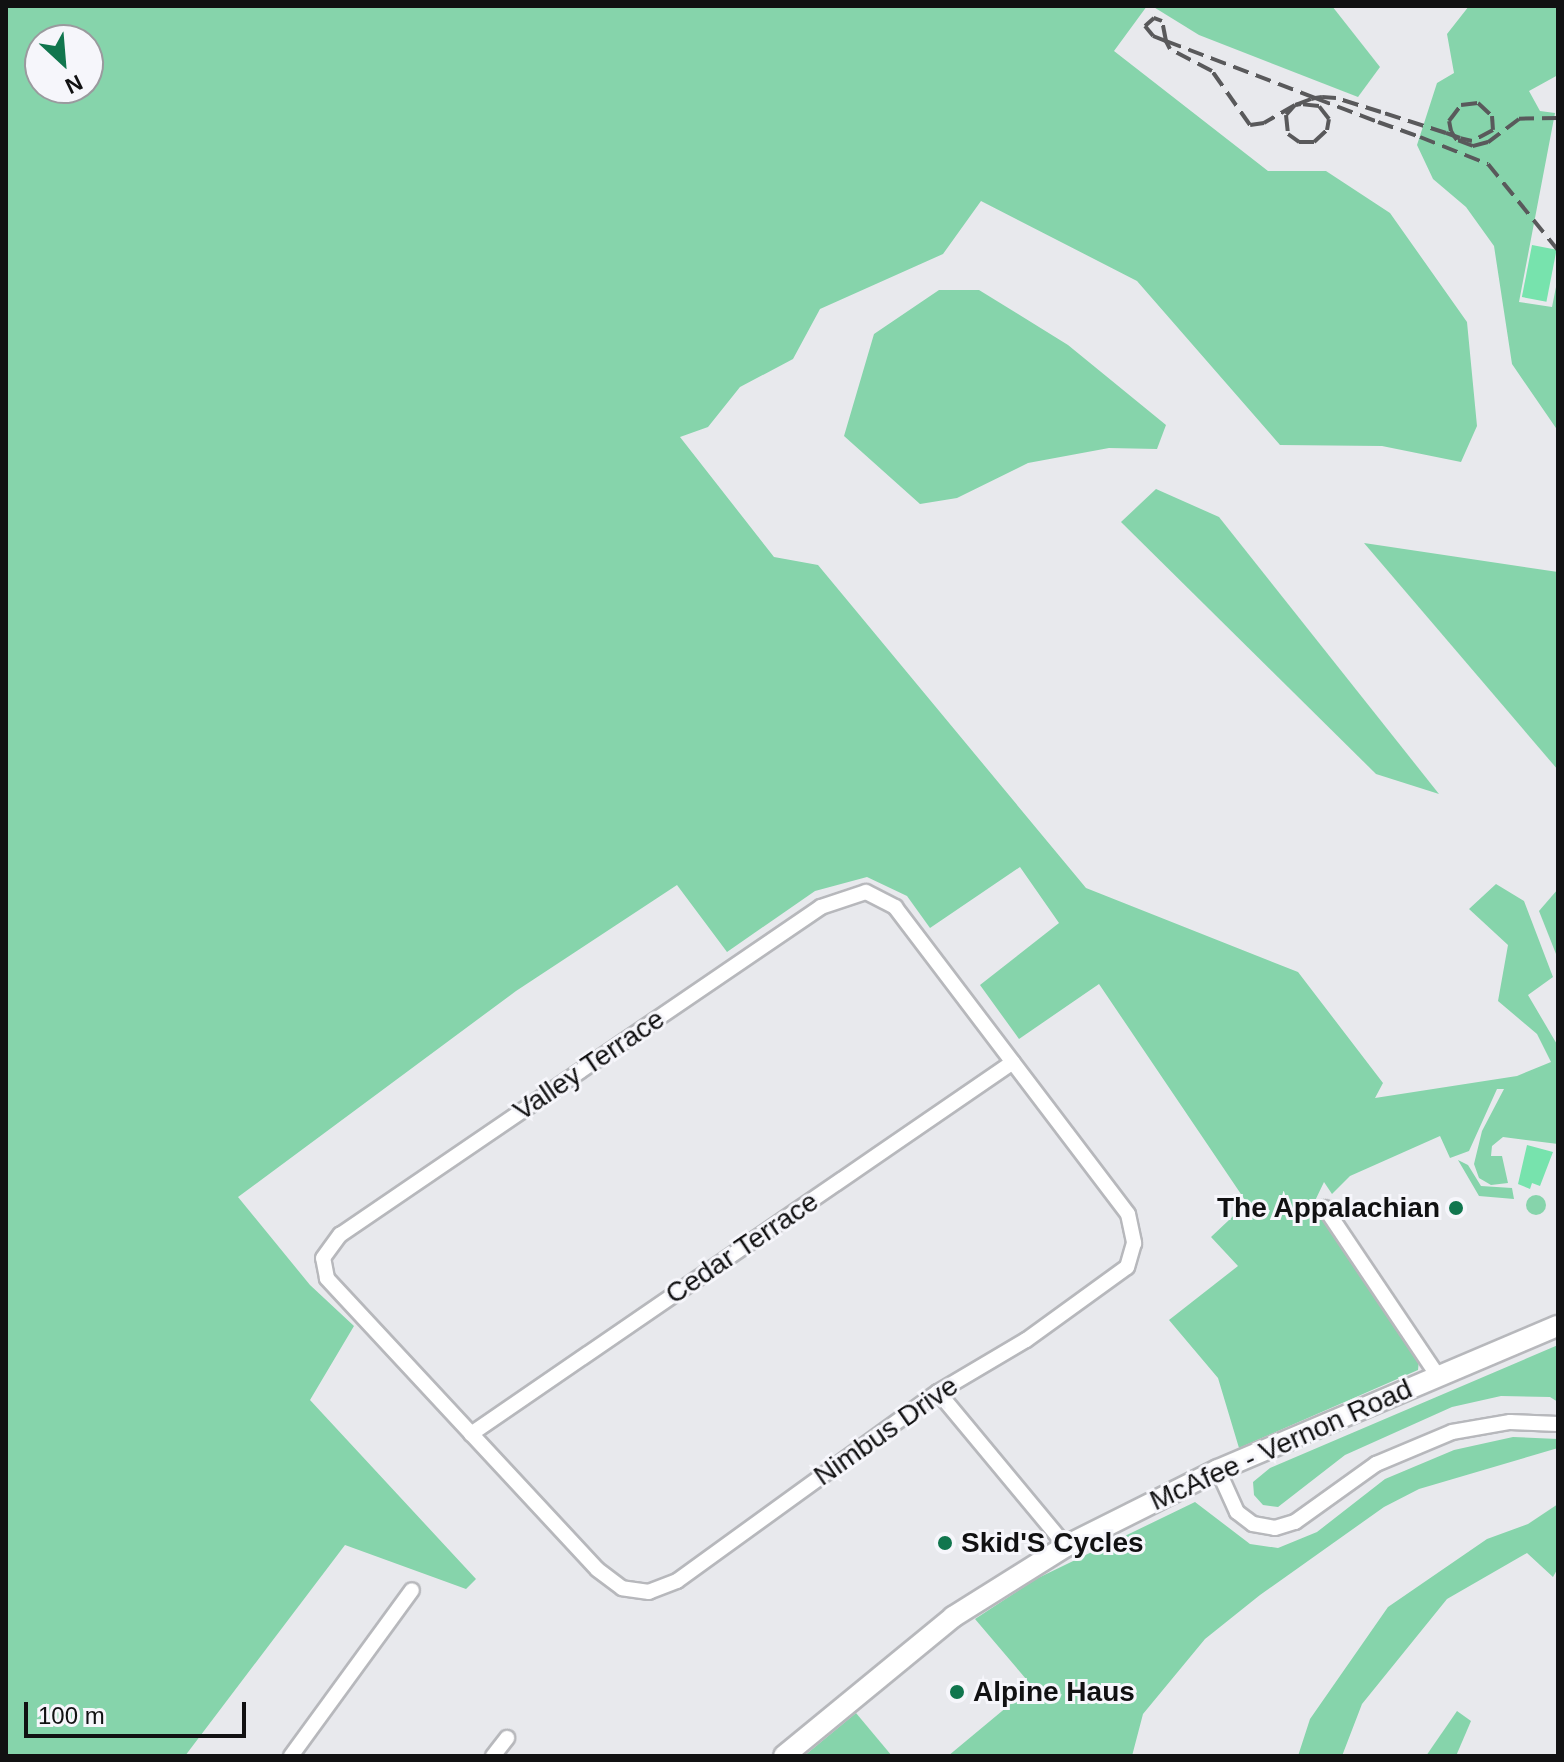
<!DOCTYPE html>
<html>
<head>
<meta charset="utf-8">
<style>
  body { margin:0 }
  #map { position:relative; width:1564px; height:1762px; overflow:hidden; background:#e8e9ed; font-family:Arial,sans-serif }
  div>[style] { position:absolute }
  .green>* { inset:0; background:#86d4ab }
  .round { border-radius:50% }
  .water>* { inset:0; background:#77e3ad; transform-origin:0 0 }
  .roads { filter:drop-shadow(2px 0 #b7b8bc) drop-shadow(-2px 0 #b7b8bc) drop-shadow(0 2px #b7b8bc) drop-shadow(0 -2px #b7b8bc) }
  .minor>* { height:14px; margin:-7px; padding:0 7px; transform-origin:7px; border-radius:7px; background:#fff }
  .secondary>* { height:20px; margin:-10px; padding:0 10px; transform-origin:10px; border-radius:10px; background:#fff }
  .rail>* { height:4px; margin-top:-2px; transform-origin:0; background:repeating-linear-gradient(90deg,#59595b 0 16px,transparent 0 24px) }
  .dots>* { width:22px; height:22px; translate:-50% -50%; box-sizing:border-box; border:4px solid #f6f6fb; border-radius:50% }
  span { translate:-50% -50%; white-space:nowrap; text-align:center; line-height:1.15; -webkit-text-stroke:6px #f6f6fb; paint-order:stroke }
  .street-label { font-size:28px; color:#111112 }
  .poi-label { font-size:28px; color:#111112; font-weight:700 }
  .right { translate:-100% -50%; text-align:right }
  .left { translate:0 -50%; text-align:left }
  .frame { position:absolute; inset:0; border:8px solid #111112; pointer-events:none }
  .north { position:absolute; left:24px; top:24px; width:80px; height:80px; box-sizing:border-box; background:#f6f6fb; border:2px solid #9a9a9e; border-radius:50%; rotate:154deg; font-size:22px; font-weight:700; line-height:32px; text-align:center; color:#111112 }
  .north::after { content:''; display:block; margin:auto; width:28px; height:36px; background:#11764e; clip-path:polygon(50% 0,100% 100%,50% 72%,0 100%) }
  .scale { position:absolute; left:24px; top:1702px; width:222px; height:36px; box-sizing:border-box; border:4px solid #111112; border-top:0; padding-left:10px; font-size:24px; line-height:28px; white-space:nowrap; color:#111112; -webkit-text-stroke:6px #f6f6fb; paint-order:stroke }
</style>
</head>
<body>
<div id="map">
  <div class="green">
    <div style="clip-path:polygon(evenodd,6px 6px,1147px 6px,1114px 51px,1268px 171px,1326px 171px,1390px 213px,1467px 322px,1477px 426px,1461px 462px,1382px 446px,1280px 445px,1137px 281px,981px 201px,943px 254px,820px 309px,793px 359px,740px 387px,708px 427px,680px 437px,774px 557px,818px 565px,1086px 888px,1298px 972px,1383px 1083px,1375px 1098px,1517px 1076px,1551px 1062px,1537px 1034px,1498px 1001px,1508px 945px,1469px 909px,1496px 884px,1524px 901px,1553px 977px,1528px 995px,1558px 1046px,1558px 1144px,1503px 1137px,1492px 1146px,1491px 1156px,1502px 1156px,1508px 1183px,1491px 1185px,1479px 1178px,1474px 1164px,1482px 1131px,1504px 1089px,1497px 1089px,1469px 1151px,1450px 1158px,1440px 1136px,1350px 1176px,1332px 1194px,1324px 1182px,1313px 1205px,1419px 1360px,1418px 1370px,1239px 1448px,1218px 1378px,1169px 1320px,1238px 1266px,1211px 1237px,1247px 1203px,1099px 984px,1019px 1039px,980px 985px,1059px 923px,1020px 867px,930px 928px,907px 896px,867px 877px,815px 891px,727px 952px,677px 885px,516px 991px,238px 1197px,310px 1285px,354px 1326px,310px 1400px,476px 1579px,466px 1589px,345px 1545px,185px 1756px,6px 1756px,6px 6px,40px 40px,88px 40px,88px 88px,40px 88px,40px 40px)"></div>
    <div style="clip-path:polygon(1152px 6px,1332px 6px,1380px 67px,1358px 97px,1199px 35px)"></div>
    <div style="clip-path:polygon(1469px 6px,1558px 6px,1558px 75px,1529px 91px,1540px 111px,1555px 113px,1519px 302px,1552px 307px,1558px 277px,1558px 431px,1512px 364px,1494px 246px,1466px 207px,1433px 179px,1417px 145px,1437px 83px,1454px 73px,1447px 34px)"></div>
    <div style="clip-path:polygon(939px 290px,979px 290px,1068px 345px,1166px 425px,1157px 449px,1109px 448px,1028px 463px,957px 498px,920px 504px,844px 436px,874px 334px)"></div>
    <div style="clip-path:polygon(1156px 489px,1219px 517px,1439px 794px,1376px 774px,1121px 522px)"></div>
    <div style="clip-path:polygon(1364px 543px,1558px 572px,1558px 770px)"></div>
    <div style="clip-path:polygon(1558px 889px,1558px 959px,1539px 911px)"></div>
    <div style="clip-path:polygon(1458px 1160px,1468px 1165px,1481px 1186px,1512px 1188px,1514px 1199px,1479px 1196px)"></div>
    <div class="round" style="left:1526px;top:1195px;width:20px;height:20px"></div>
    <div style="clip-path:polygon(1558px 1345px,1558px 1402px,1550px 1397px,1501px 1396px,1452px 1407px,1345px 1455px,1278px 1507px,1263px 1505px,1254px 1495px,1253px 1482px,1270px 1468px)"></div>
    <div style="clip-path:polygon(1513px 1437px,1558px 1439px,1558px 1448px,1419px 1489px,1384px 1507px,1260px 1595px,1205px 1639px,1143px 1714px,1132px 1756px,948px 1756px,1032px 1686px,975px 1619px,1036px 1579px,1195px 1502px,1250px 1544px,1278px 1548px,1317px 1532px,1385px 1479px,1454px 1450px)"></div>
    <div style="clip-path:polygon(1558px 1504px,1558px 1568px,1553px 1577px,1527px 1553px,1447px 1599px,1362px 1704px,1342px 1756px,1298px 1756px,1310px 1719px,1388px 1607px,1487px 1539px,1528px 1524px)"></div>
    <div style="clip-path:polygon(1457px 1711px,1471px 1721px,1456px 1756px,1426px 1756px)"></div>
    <div style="clip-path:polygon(856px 1713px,892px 1756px,804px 1756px)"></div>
  </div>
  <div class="water">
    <div style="left:1532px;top:245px;width:25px;height:53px;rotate:11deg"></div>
    <div style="clip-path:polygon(1527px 1145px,1553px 1152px,1540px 1186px,1532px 1183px,1530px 1189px,1518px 1184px)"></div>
  </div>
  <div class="roads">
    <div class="minor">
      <div style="left:866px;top:892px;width:33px;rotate:27deg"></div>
      <div style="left:895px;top:907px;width:385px;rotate:52.8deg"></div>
      <div style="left:1128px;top:1214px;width:30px;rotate:78deg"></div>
      <div style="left:1134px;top:1243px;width:25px;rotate:106deg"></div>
      <div style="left:1127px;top:1267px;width:125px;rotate:144.1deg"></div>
      <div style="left:1026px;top:1340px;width:102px;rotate:149.4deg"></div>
      <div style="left:938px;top:1392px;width:322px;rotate:144.1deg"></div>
      <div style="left:677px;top:1581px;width:30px;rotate:159deg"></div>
      <div style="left:649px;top:1592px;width:27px;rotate:-172deg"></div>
      <div style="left:622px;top:1588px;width:31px;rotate:-143deg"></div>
      <div style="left:597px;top:1569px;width:397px;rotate:-132.9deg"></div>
      <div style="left:327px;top:1278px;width:20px;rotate:-101deg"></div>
      <div style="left:323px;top:1258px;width:29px;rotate:-54deg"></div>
      <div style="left:340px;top:1235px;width:582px;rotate:-34.29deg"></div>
      <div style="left:821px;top:907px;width:47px;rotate:-18.4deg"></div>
      <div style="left:1325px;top:1208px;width:202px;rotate:56.1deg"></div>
      <div style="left:938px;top:1392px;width:200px;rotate:50.3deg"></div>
      <div style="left:471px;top:1434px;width:657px;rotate:-34.46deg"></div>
      <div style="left:1218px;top:1470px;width:46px;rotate:65.7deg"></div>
      <div style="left:1237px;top:1512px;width:20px;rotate:37deg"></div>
      <div style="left:1253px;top:1524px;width:22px;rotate:10deg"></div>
      <div style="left:1275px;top:1528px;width:21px;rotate:-17deg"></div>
      <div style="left:1295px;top:1522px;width:100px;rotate:-35.6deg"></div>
      <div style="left:1376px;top:1464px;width:82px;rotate:-22.8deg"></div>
      <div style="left:1452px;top:1432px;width:59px;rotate:-9.8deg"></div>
      <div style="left:1510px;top:1422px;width:48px;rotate:2.4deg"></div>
      <div style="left:291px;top:1756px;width:205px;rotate:-53.9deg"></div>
      <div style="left:493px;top:1756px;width:23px;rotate:-52deg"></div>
    </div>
    <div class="secondary">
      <div style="left:784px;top:1756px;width:219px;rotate:-39.4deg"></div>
      <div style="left:953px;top:1617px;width:133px;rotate:-32.1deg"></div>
      <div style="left:1066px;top:1546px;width:170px;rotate:-26.6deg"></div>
      <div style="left:1218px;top:1470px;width:369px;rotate:-23deg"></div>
    </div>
  </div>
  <div class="rail">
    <div style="left:1558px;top:118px;width:39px;rotate:179deg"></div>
    <div style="left:1519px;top:119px;width:39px;rotate:143deg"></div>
    <div style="left:1488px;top:142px;width:16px;rotate:165deg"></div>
    <div style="left:1473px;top:146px;width:17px;rotate:-159deg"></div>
    <div style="left:1457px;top:140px;width:5px;rotate:-127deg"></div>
    <div style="left:1454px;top:136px;width:6px;rotate:-121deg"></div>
    <div style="left:1451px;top:131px;width:10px;rotate:-101deg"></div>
    <div style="left:1449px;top:121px;width:20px;rotate:-53deg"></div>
    <div style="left:1461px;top:105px;width:17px;rotate:-7deg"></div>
    <div style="left:1478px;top:103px;width:19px;rotate:43deg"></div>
    <div style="left:1492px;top:116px;width:14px;rotate:86deg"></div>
    <div style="left:1493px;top:130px;width:24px;rotate:152deg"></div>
    <div style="left:1472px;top:141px;width:12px;rotate:-166deg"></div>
    <div style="left:1460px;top:138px;width:15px;rotate:-160deg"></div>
    <div style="left:1446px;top:133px;width:68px;rotate:-162.1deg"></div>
    <div style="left:1381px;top:112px;width:47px;rotate:-162.7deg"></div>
    <div style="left:1336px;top:98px;width:14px;rotate:-176deg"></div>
    <div style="left:1322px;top:97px;width:7px;rotate:172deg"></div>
    <div style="left:1315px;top:98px;width:4px;rotate:166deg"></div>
    <div style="left:1311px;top:99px;width:17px;rotate:159deg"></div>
    <div style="left:1295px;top:105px;width:13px;rotate:132deg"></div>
    <div style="left:1286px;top:115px;width:19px;rotate:84deg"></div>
    <div style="left:1288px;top:134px;width:14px;rotate:36deg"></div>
    <div style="left:1299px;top:142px;width:15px"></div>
    <div style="left:1314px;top:142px;width:18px;rotate:-43deg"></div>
    <div style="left:1327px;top:130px;width:11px;rotate:-80deg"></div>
    <div style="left:1329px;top:119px;width:16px;rotate:-128deg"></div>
    <div style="left:1319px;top:106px;width:18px;rotate:-174deg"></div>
    <div style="left:1301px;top:104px;width:6px;rotate:171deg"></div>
    <div style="left:1295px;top:105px;width:36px;rotate:150deg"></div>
    <div style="left:1264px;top:123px;width:14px;rotate:172deg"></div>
    <div style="left:1250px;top:125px;width:66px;rotate:-125.1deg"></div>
    <div style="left:1212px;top:71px;width:47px;rotate:-152.4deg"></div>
    <div style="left:1170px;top:49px;width:9px;rotate:-117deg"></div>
    <div style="left:1166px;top:41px;width:20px;rotate:-101deg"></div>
    <div style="left:1162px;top:21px;width:9px;rotate:-159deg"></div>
    <div style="left:1154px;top:18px;width:12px;rotate:138deg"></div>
    <div style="left:1145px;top:26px;width:13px;rotate:51deg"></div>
    <div style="left:1153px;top:36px;width:14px;rotate:21deg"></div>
    <div style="left:1166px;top:41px;width:160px;rotate:20.9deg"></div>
    <div style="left:1315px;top:98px;width:67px;rotate:20.9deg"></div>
    <div style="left:1378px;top:122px;width:45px;rotate:19.7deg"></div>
    <div style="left:1420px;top:137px;width:73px;rotate:21.7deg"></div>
    <div style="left:1488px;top:164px;width:111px;rotate:50.9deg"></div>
  </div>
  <div class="dots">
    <div style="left:1456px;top:1208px;background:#11764e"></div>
    <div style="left:945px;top:1543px;background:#11764e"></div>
    <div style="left:957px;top:1692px;background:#11764e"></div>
  </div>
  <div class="street-label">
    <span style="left:589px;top:1065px;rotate:-34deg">Valley Terrace</span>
    <span style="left:742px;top:1248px;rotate:-34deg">Cedar Terrace</span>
    <span style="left:886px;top:1431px;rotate:-35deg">Nimbus Drive</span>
    <span style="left:1281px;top:1445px;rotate:-24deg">McAfee - Vernon Road</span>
  </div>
  <div class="poi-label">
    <span class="right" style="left:1440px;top:1208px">The Appalachian</span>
    <span class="left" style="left:961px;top:1543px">Skid'S Cycles</span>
    <span class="left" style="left:973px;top:1692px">Alpine Haus</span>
  </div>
  <div class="frame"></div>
  <div class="north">N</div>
  <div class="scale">100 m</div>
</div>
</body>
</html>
